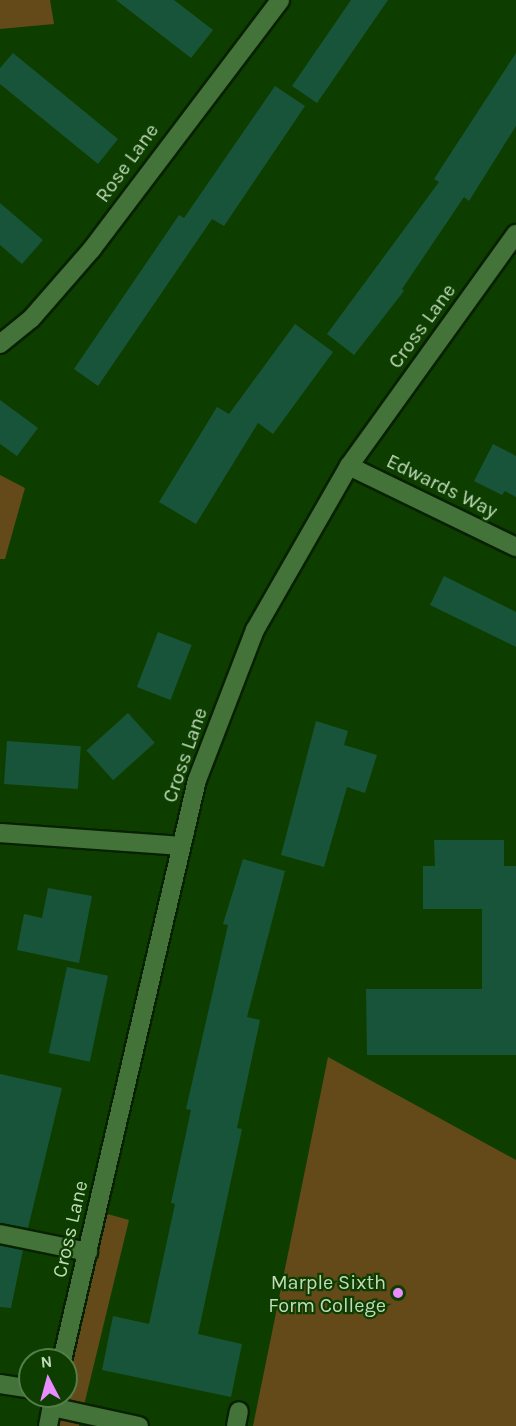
<!DOCTYPE html>
<html>
<head>
<meta charset="utf-8">
<style>
  body { margin:0 }
  #map { position:relative; width:516px; height:1426px; overflow:hidden; background:#0d3e00; font-family:Karla,sans-serif }
  div>[style] { position:absolute }
  .green>* { inset:0; background:#654a19 }
  .building>* { inset:0; background:#185439; transform-origin:0 0 }
  .roads { filter:drop-shadow(2px 0 #082103) drop-shadow(-2px 0 #082103) drop-shadow(0 2px #082103) drop-shadow(0 -2px #082103) }
  .minor>* { height:18px; margin:-9px; padding:0 9px; transform-origin:9px; border-radius:9px; background:#437338 }
  .dots>* { width:16px; height:16px; translate:-50% -50%; box-sizing:border-box; border:3px solid #0d3e00; border-radius:50% }
  span { translate:-50% -50%; white-space:nowrap; text-align:center; line-height:1.15; -webkit-text-stroke:4.5px #0d3e00; paint-order:stroke }
  .street-label { font-size:20px; color:#c0dbba }
  .poi-label { font-size:20px; color:#c0dbba }
  .right { translate:-100% -50%; text-align:right }
  .north { position:absolute; left:18px; top:1348px; width:60px; height:60px; box-sizing:border-box; background:#0d3e00; border:2px solid #557d4a; border-radius:50%; rotate:354deg; font-size:16px; font-weight:700; line-height:24px; text-align:center; color:#c0dbba }
  .north::after { content:''; display:block; margin:auto; width:21px; height:27px; background:#e98dfe; clip-path:polygon(50% 0,100% 100%,50% 72%,0 100%) }
</style>
</head>
<body>
<div id="map">
  <div class="green">
    <div style="clip-path:polygon(0 0,50px 0,54px 24px,0 29px)"></div>
    <div style="clip-path:polygon(0 475px,25px 488px,5px 559px,0 559px)"></div>
    <div style="clip-path:polygon(328px 1057px,516px 1160px,516px 1426px,253px 1426px)"></div>
    <div style="clip-path:polygon(97px 1211px,129px 1220px,79px 1426px,48px 1426px,54px 1396px,66px 1396px,66px 1360px)"></div>
  </div>
  <div class="building">
    <div style="clip-path:polygon(116px 0,174px 0,213px 30px,191px 58px)"></div>
    <div style="clip-path:polygon(351px 0,388px 0,317px 103px,292px 86px)"></div>
    <div style="clip-path:polygon(13px 53px,118px 139px,98px 164px,0 84px,0 68px)"></div>
    <div style="clip-path:polygon(516px 53px,516px 126px,469px 201px,464px 197px,402px 289px,404px 291px,354px 355px,327px 334px,439px 182px,434px 179px)"></div>
    <div style="clip-path:polygon(275px 86px,305px 106px,224px 226px,212px 219px,98px 386px,74px 369px,179px 215px,184px 218px)"></div>
    <div style="clip-path:polygon(0 203px,43px 240px,22px 264px,0 245px)"></div>
    <div style="clip-path:polygon(295px 324px,333px 352px,273px 434px,258px 423px,196px 524px,159px 502px,217px 407px,229px 414px)"></div>
    <div style="clip-path:polygon(0 400px,38px 428px,17px 456px,0 444px)"></div>
    <div style="clip-path:polygon(493px 444px,516px 456px,516px 497px,505px 491px,502px 495px,474px 481px)"></div>
    <div style="clip-path:polygon(444px 576px,516px 612px,516px 647px,430px 605px)"></div>
    <div style="left:158px;top:632px;width:36px;height:59px;rotate:21deg"></div>
    <div style="left:128px;top:713px;width:40px;height:56px;rotate:48deg"></div>
    <div style="clip-path:polygon(316px 721px,348px 731px,344px 745px,377px 755px,365px 793px,347px 787px,324px 867px,281px 855px)"></div>
    <div style="left:7px;top:741px;width:74px;height:43px;rotate:4deg"></div>
    <div style="clip-path:polygon(434px 840px,504px 840px,504px 866px,516px 866px,516px 1055px,367px 1055px,366px 989px,482px 989px,482px 909px,423px 909px,423px 866px,435px 866px)"></div>
    <div style="clip-path:polygon(243px 859px,285px 871px,247px 1017px,260px 1020px,237px 1128px,242px 1129px,198px 1334px,242px 1344px,231px 1397px,102px 1370px,113px 1316px,149px 1324px,175px 1204px,171px 1203px,191px 1110px,186px 1109px,228px 925px,223px 924px)"></div>
    <div style="clip-path:polygon(48px 888px,92px 896px,79px 963px,17px 950px,24px 914px,42px 918px)"></div>
    <div style="left:67px;top:967px;width:42px;height:88px;rotate:12deg"></div>
    <div style="clip-path:polygon(0 1074px,62px 1088px,28px 1228px,0 1223px)"></div>
    <div style="clip-path:polygon(0 1245px,23px 1250px,11px 1308px,0 1307px)"></div>
  </div>
  <div class="roads">
    <div class="minor">
      <div style="left:0;top:344px;width:40px;rotate:-39deg"></div>
      <div style="left:31px;top:319px;width:93px;rotate:-48.9deg"></div>
      <div style="left:92px;top:249px;width:312px;rotate:-52.9deg"></div>
      <div style="left:349px;top:466px;width:186px;rotate:25.9deg"></div>
      <div style="left:0;top:833px;width:181px;rotate:4.1deg"></div>
      <div style="left:0;top:1234px;width:90px;rotate:11.6deg"></div>
      <div style="left:62px;top:1360px;width:596px;rotate:-76.9deg"></div>
      <div style="left:197px;top:780px;width:161px;rotate:-68.9deg"></div>
      <div style="left:255px;top:630px;width:189px;rotate:-60.2deg"></div>
      <div style="left:349px;top:466px;width:286px;rotate:-54.3deg"></div>
      <div style="left:0;top:1384px;width:30px;rotate:9deg"></div>
      <div style="left:52px;top:1407px;width:89px;rotate:12.3deg"></div>
      <div style="left:48px;top:1426px;width:31px;rotate:-79deg"></div>
      <div style="left:236px;top:1426px;width:15px;rotate:-79deg"></div>
    </div>
  </div>
  <div class="dots">
    <div style="left:398px;top:1293px;background:#e98dfe"></div>
  </div>
  <div class="street-label">
    <span style="left:127px;top:163px;rotate:-54deg">Rose Lane</span>
    <span style="left:422px;top:326px;rotate:-54deg">Cross Lane</span>
    <span style="left:442px;top:486px;rotate:26deg">Edwards Way</span>
    <span style="left:185px;top:755px;rotate:-71deg">Cross Lane</span>
    <span style="left:70px;top:1229px;rotate:-77deg">Cross Lane</span>
  </div>
  <div class="poi-label">
    <span class="right" style="left:386px;top:1294px">Marple Sixth<br>Form College</span>
  </div>
  <div class="north">N</div>
</div>
</body>
</html>
